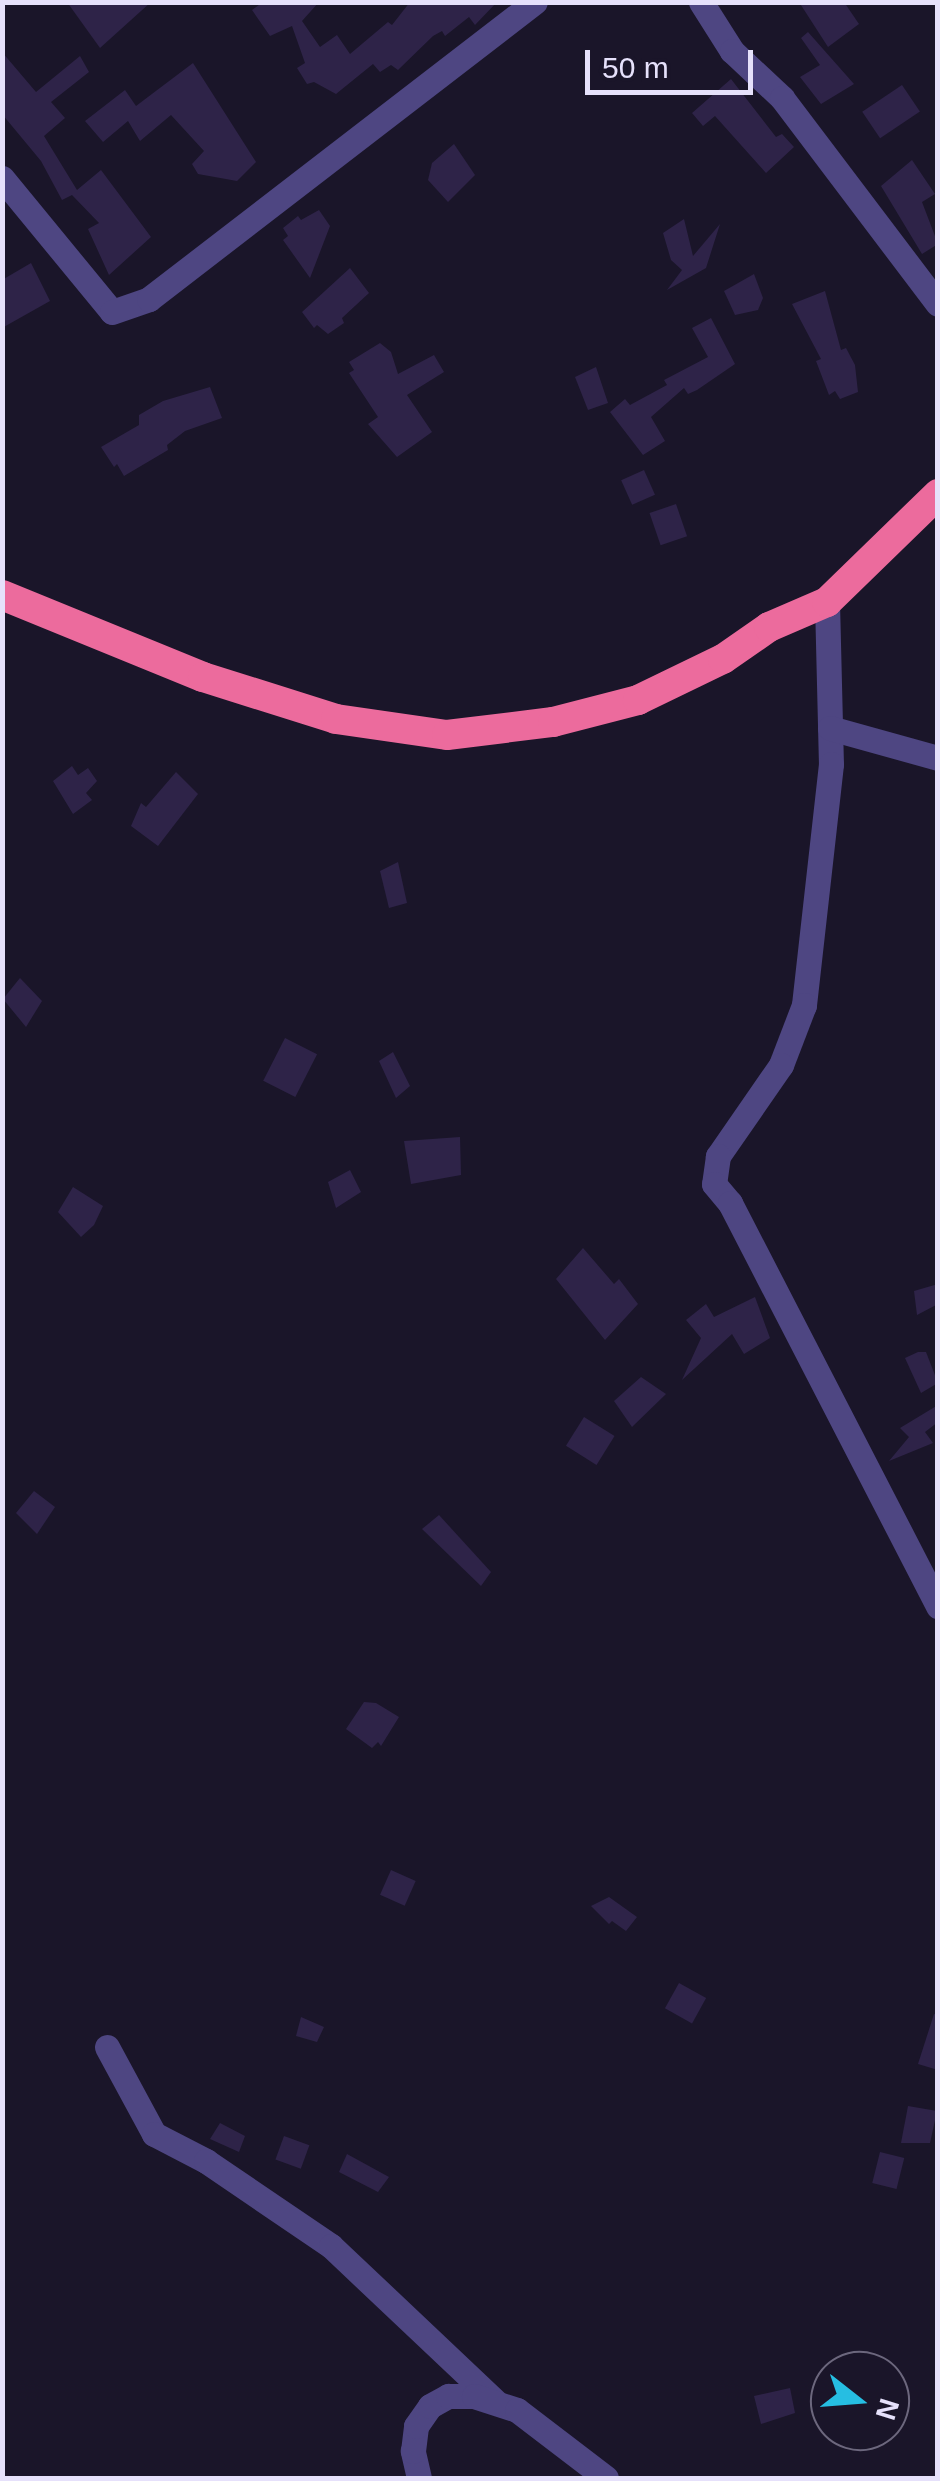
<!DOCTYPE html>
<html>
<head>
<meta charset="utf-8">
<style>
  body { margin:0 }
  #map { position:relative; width:940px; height:2481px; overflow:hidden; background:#1a1529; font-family:Helvetica,sans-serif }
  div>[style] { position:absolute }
  .building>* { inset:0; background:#2e2348; transform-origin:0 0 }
  .minor>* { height:25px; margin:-12.5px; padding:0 12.5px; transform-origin:12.5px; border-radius:12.5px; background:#4e4682 }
  .highway>* { height:30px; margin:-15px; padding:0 15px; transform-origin:15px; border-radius:15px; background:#ec6b9d }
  span { translate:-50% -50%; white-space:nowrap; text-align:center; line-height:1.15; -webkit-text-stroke:8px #1a1529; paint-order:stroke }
  .frame { position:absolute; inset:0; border:5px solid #e6e1fb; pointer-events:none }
  .north { position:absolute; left:810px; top:2351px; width:100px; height:100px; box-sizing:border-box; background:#1a1529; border:2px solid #6c677d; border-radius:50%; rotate:107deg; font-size:28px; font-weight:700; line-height:40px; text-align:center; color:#e6e1fb }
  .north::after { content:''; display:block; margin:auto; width:35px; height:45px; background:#26bee2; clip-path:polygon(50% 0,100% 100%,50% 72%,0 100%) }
  .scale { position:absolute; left:585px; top:50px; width:168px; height:45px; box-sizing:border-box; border:5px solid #e6e1fb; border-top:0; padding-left:12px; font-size:30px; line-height:35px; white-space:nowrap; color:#e6e1fb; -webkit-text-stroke:8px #1a1529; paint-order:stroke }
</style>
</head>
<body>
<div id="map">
  <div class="building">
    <div style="clip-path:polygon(67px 2px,151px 2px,100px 48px)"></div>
    <div style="clip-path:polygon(263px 2px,319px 2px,302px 21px,320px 47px,337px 35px,350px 54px,388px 22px,392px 25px,410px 2px,497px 2px,475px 25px,469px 17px,445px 36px,442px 31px,433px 36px,398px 70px,391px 65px,380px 72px,373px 64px,336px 94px,314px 82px,307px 84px,297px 68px,305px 63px,292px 26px,270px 36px,252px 10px)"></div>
    <div style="clip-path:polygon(799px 2px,844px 2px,859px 24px,828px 47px)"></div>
    <div style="clip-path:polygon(808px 32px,854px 84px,821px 104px,800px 77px,820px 65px,801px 38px)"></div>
    <div style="clip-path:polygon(2px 52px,36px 92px,80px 56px,89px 72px,51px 102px,65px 118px,44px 136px,77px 190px,101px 170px,151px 237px,109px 275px,88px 229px,99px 223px,72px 195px,62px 200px,41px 161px,2px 114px)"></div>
    <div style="clip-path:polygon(193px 63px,256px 162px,237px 181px,198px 174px,192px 164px,204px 151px,171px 115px,140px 141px,128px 121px,103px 142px,85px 121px,125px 90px,136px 106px)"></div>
    <div style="clip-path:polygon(731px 79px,776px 137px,782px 134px,794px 147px,766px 173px,715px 116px,703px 126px,692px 113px)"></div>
    <div style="left:902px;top:85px;width:32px;height:48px;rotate:56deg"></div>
    <div style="clip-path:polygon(454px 144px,475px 175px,448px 202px,428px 180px,432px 163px)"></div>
    <div style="clip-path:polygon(912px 160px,935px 194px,922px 202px,938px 244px,922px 254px,881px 186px)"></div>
    <div style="clip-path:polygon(319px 210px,330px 226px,310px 278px,283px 240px,288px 236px,283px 228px,298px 216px,301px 220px)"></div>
    <div style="clip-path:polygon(684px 219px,693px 256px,720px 224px,706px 268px,667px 290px,682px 270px,671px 260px,663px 233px)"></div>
    <div style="clip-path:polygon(31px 263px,50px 301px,2px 328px,2px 280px)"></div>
    <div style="clip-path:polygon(350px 268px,369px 293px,342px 318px,344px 323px,328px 334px,317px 325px,314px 328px,302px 312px)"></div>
    <div style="clip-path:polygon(754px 274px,763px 298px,758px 310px,735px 315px,724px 291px)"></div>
    <div style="clip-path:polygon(825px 291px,841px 350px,846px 348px,855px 365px,858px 392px,840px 399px,835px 391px,829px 395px,816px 361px,821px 359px,792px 304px)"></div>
    <div style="clip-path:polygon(711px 318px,735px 364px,697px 390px,688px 394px,684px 388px,651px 417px,665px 441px,643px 455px,610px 412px,625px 399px,630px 405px,667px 385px,664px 380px,708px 357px,692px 328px)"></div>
    <div style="clip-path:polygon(380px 343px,391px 352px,398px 374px,434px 355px,444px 372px,407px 395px,432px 432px,397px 457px,368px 424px,378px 417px,349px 373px,354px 370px,349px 362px)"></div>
    <div style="clip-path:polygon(596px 367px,608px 403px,588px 410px,575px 377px)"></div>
    <div style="clip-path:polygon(210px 387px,222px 418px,185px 431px,167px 445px,168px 450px,124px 476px,117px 464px,114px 467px,101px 447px,139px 425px,139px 415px,163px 401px)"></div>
    <div style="left:644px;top:470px;width:27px;height:25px;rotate:66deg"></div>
    <div style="left:676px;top:504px;width:34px;height:28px;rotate:71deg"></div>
    <div style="clip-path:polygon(72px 766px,78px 775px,88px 768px,97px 781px,86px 793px,92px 800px,73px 814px,53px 781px)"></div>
    <div style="clip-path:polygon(176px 772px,198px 794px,158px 846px,131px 826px,141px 803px,146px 807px)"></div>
    <div style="clip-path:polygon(398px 862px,407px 903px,389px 908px,380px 871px)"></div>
    <div style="clip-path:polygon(20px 978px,42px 1001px,26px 1027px,3px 999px)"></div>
    <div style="left:285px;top:1038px;width:36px;height:48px;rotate:27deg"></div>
    <div style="clip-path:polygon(393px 1052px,410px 1086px,396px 1098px,379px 1061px)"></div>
    <div style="clip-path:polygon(460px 1137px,461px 1175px,411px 1184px,404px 1141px)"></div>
    <div style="clip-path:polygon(350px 1170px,361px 1192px,336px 1208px,328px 1182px)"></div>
    <div style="clip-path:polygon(73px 1187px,103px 1206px,94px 1225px,81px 1237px,58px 1212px)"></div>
    <div style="clip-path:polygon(583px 1248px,614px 1284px,619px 1279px,638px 1304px,605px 1340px,556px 1279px)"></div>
    <div style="clip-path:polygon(938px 1284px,938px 1304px,917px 1315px,914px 1291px)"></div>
    <div style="clip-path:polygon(755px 1297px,770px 1338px,744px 1354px,732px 1334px,682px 1380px,701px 1338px,686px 1320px,706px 1304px,714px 1317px)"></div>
    <div style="clip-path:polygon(918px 1352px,926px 1352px,938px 1383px,921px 1393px,905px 1358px)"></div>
    <div style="clip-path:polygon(641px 1377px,666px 1394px,632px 1427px,614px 1401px)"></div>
    <div style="clip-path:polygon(938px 1405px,938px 1422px,925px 1432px,933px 1443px,889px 1461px,909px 1437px,900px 1428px)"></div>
    <div style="left:584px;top:1417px;width:36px;height:34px;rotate:32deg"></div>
    <div style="clip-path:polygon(34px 1491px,55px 1507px,37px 1534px,16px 1513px)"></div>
    <div style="clip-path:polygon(439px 1515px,491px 1572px,481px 1586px,422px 1529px)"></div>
    <div style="clip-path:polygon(364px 1702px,376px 1703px,399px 1717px,381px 1746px,378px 1742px,372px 1748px,346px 1729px)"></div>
    <div style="left:391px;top:1870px;width:27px;height:27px;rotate:24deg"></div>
    <div style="clip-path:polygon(609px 1897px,637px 1917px,626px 1931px,612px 1921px,609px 1924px,591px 1906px)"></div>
    <div style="left:679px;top:1983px;width:31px;height:29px;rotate:29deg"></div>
    <div style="clip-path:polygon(934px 2014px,938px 2015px,938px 2070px,918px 2064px)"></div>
    <div style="clip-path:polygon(301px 2017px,324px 2027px,317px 2042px,296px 2036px)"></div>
    <div style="clip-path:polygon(908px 2106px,937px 2111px,930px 2143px,901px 2143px)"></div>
    <div style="clip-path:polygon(220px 2123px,245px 2136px,239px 2152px,210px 2139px)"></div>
    <div style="left:284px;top:2136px;width:27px;height:25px;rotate:20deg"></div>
    <div style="left:880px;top:2152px;width:25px;height:32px;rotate:14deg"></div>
    <div style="clip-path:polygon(347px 2154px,389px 2177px,378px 2192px,339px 2172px)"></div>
    <div style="clip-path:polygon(790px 2388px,795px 2413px,761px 2424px,754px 2396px)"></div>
  </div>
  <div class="minor">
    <div style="left:701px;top:2px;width:58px;rotate:57.7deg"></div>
    <div style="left:732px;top:51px;width:69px;rotate:43.2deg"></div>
    <div style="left:782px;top:98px;width:258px;rotate:52.9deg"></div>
    <div style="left:2px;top:178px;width:173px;rotate:50.6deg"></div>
    <div style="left:112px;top:312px;width:39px;rotate:-19deg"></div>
    <div style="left:149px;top:299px;width:487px;rotate:-37.6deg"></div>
    <div style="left:827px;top:602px;width:162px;rotate:88.6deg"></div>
    <div style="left:831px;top:764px;width:243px;rotate:96.4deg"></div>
    <div style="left:804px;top:1005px;width:64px;rotate:111deg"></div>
    <div style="left:781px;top:1065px;width:111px;rotate:124.7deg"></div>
    <div style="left:718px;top:1156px;width:28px;rotate:98deg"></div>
    <div style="left:714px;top:1184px;width:25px;rotate:50deg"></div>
    <div style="left:730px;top:1203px;width:454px;rotate:62.7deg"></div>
    <div style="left:830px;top:728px;width:112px;rotate:15.5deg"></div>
    <div style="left:107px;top:2047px;width:99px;rotate:61.6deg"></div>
    <div style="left:154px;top:2134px;width:59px;rotate:27.4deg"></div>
    <div style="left:206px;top:2161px;width:151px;rotate:34.2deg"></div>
    <div style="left:331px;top:2246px;width:226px;rotate:43.4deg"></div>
    <div style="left:419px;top:2478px;width:28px;rotate:-103deg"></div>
    <div style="left:413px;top:2451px;width:25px;rotate:-83deg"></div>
    <div style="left:416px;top:2426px;width:24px;rotate:-55deg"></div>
    <div style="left:430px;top:2406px;width:21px;rotate:-29deg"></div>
    <div style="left:448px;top:2396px;width:26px"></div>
    <div style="left:474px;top:2396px;width:45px;rotate:18deg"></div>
    <div style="left:517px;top:2410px;width:112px;rotate:37.4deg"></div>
  </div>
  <div class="highway">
    <div style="left:2px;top:595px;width:217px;rotate:22.2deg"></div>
    <div style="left:203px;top:677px;width:139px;rotate:17.5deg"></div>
    <div style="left:336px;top:719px;width:112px;rotate:8.2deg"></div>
    <div style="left:447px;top:735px;width:107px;rotate:-7deg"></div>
    <div style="left:553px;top:722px;width:88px;rotate:-14.5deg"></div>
    <div style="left:638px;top:700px;width:94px;rotate:-25.8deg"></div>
    <div style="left:723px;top:659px;width:56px;rotate:-34.8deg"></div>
    <div style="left:769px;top:627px;width:63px;rotate:-23.3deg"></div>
    <div style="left:827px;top:602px;width:155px;rotate:-44.2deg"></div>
  </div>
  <div class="frame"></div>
  <div class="north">N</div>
  <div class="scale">50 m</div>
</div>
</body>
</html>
